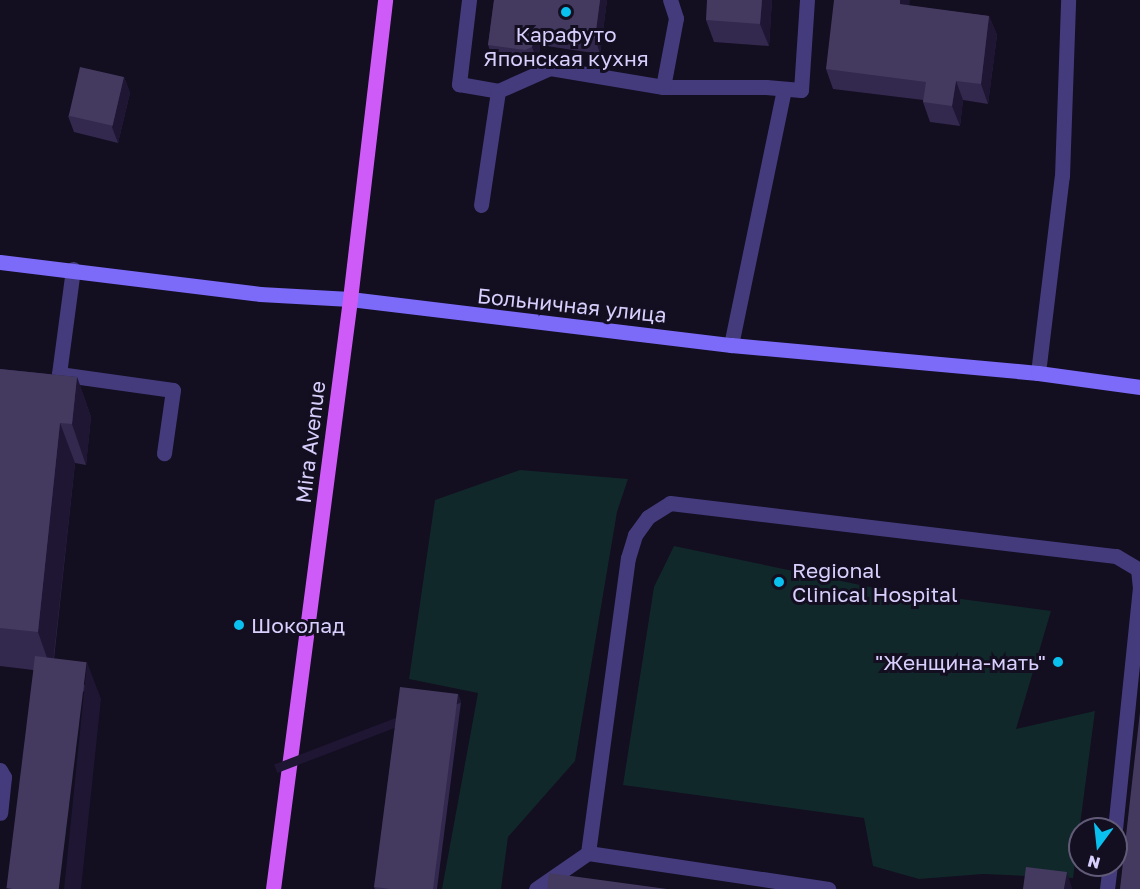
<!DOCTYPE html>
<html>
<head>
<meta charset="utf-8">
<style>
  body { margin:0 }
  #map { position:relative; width:1140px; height:889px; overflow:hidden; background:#130e20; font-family:"Golos Text",sans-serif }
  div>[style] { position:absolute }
  .green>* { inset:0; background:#11282a }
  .lane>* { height:15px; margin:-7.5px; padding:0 7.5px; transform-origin:7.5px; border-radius:7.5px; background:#443b7d }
  .secondary>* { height:15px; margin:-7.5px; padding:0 7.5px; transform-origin:7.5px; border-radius:7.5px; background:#7c6af9 }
  .primary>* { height:15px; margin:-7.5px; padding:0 7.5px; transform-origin:7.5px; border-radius:7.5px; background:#ce5bf8 }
  .wall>* { inset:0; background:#33284d }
  .shaded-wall>* { inset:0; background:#1e1633; transform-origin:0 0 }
  .building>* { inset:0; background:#443a60; transform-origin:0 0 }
  .dots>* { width:16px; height:16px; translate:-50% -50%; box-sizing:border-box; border:3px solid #130e20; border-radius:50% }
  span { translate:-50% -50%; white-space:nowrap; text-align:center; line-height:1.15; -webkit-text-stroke:6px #130e20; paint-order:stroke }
  .poi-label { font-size:21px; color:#d9cffd }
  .left { translate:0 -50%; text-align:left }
  .right { translate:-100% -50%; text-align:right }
  .street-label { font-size:21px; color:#d9cffd }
  .north { position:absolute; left:1068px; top:817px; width:60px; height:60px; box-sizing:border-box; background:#130e20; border:2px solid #625b78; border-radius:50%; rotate:195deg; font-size:16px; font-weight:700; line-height:24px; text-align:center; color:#d9cffd }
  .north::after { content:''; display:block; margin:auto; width:21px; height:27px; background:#09c0ef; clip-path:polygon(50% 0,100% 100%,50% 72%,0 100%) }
</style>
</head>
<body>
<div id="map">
  <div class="green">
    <div style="clip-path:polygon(520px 470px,628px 479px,617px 512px,575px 761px,508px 837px,501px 889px,442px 889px,478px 693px,409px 679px,435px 500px)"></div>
    <div style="clip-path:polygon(674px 546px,870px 587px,1051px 611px,1016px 729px,1095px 711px,1073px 878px,983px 874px,919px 879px,873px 866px,864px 818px,623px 785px,654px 587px)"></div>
  </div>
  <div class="lane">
    <div style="left:469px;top:0;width:85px;rotate:96.8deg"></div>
    <div style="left:459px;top:84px;width:40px;rotate:10deg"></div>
    <div style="left:663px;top:87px;width:103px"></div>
    <div style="left:766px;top:87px;width:35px;rotate:5deg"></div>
    <div style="left:801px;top:90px;width:90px;rotate:-86.2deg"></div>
    <div style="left:481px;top:205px;width:115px;rotate:-81.5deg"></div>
    <div style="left:498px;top:91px;width:57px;rotate:-23.9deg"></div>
    <div style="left:550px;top:68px;width:115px;rotate:9.5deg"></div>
    <div style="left:663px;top:87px;width:70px;rotate:-79.3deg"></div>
    <div style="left:676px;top:18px;width:19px;rotate:-108deg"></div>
    <div style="left:73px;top:269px;width:106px;rotate:97.6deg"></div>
    <div style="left:59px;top:374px;width:115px;rotate:8deg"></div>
    <div style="left:173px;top:390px;width:64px;rotate:98.1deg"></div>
    <div style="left:731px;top:345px;width:261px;rotate:-78.3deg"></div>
    <div style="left:1038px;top:373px;width:198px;rotate:-83.1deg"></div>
    <div style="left:1062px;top:176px;width:176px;rotate:-88deg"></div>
    <div style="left:0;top:770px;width:8px;rotate:60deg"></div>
    <div style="left:4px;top:777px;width:36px;rotate:96deg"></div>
    <div style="left:1115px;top:829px;width:242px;rotate:-84.1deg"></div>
    <div style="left:588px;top:853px;width:298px;rotate:-82.3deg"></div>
    <div style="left:628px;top:558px;width:24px;rotate:-73deg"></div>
    <div style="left:635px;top:535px;width:22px;rotate:-54deg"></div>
    <div style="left:648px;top:517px;width:26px;rotate:-32deg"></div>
    <div style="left:670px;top:503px;width:449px;rotate:6.8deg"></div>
    <div style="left:1116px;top:556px;width:26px;rotate:31deg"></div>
    <div style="left:1138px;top:569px;width:19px;rotate:84deg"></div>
    <div style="left:536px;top:889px;width:63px;rotate:-34.7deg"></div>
    <div style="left:588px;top:853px;width:243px;rotate:8.5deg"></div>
    <div style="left:1107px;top:889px;width:24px;rotate:-83deg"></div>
  </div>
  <div class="secondary">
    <div style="left:0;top:262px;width:262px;rotate:7deg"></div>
    <div style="left:260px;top:294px;width:90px;rotate:3.2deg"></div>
    <div style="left:350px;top:299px;width:384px;rotate:6.9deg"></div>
    <div style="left:731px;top:345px;width:308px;rotate:5.2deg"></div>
    <div style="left:1038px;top:373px;width:103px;rotate:7.8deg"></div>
  </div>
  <div class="primary">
    <div style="left:273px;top:889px;width:595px;rotate:-82.56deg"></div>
    <div style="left:350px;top:299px;width:301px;rotate:-83.3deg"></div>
  </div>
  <div class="wall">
    <div style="clip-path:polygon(494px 0,607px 0,600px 54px,540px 45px,538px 63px,531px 66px,494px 61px,488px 45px)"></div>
    <div style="clip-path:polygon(772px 0,769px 46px,714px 42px,706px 20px)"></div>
    <div style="clip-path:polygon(909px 6px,989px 16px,997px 35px,988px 104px,963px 100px,960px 126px,930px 122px,923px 102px,923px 100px,833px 89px,826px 69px)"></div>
    <div style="clip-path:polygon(124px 77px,130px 93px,118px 143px,74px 132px,68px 116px)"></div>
    <div style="clip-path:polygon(0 369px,77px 377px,91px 417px,86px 465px,75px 463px,54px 659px,101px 699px,33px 670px,0 666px)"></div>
    <div style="clip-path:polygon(458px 694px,461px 702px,437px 889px,375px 889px,374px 887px)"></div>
  </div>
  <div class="shaded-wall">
    <div style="clip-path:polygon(600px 0,607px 0,600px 54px,595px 38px)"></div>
    <div style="clip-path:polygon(762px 0,772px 0,769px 46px,760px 24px)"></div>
    <div style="clip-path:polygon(900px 0,910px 0,907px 24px,900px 4px)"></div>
    <div style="clip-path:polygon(989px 16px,997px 35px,988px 104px,981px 84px)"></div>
    <div style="clip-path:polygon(535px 30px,540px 45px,538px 63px,532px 47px)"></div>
    <div style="clip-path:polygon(124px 77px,130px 93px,118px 143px,112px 127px)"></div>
    <div style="clip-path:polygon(956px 81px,963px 100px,960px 126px,952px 106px)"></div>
    <div style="clip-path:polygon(77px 377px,91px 417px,86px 465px,72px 424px)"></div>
    <div style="clip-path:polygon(60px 423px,75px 463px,52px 672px,38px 632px)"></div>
    <div style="clip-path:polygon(87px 662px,101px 699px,81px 889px,64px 889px)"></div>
    <div style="left:458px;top:694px;width:9px;height:197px;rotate:69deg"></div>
    <div style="clip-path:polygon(1067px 872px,1072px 888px,1072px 889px,1064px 889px)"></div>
  </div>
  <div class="building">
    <div style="clip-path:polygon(494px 0,600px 0,595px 38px,535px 30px,532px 47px,525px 50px,488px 45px)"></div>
    <div style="clip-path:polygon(707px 0,762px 0,760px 24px,706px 20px)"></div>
    <div style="clip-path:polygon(834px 0,900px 0,900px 4px,989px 16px,981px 84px,956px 81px,952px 106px,923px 102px,926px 82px,826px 69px)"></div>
    <div style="left:80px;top:67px;width:45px;height:50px;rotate:13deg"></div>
    <div style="clip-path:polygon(0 369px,77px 377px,72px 424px,60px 423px,38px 632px,0 628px)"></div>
    <div style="left:35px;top:656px;width:52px;height:234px;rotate:7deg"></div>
    <div style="clip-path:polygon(400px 687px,458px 694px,433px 889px,391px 889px,374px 887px)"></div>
    <div style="clip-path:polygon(1140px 712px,1140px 889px,1120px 889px)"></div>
    <div style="clip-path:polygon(1026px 867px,1067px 872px,1064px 889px,1023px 889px)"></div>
    <div style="clip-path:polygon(549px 873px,667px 889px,547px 889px)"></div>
  </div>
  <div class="dots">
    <div style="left:566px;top:12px;background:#09c0ef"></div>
    <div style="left:779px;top:582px;background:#09c0ef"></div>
    <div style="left:239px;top:625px;background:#09c0ef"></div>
    <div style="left:1058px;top:662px;background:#09c0ef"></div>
  </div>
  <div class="poi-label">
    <span style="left:566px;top:46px">Карафуто<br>Японская кухня</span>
    <span class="left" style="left:792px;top:582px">Regional<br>Clinical Hospital</span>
    <span class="left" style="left:251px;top:625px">Шоколад</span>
    <span class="right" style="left:1046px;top:662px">"Женщина-мать"</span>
  </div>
  <div class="street-label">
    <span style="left:572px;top:305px;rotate:6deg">Больничная улица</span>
    <span style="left:310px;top:442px;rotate:-83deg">Mira Avenue</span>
  </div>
  <div class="north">N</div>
</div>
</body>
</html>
